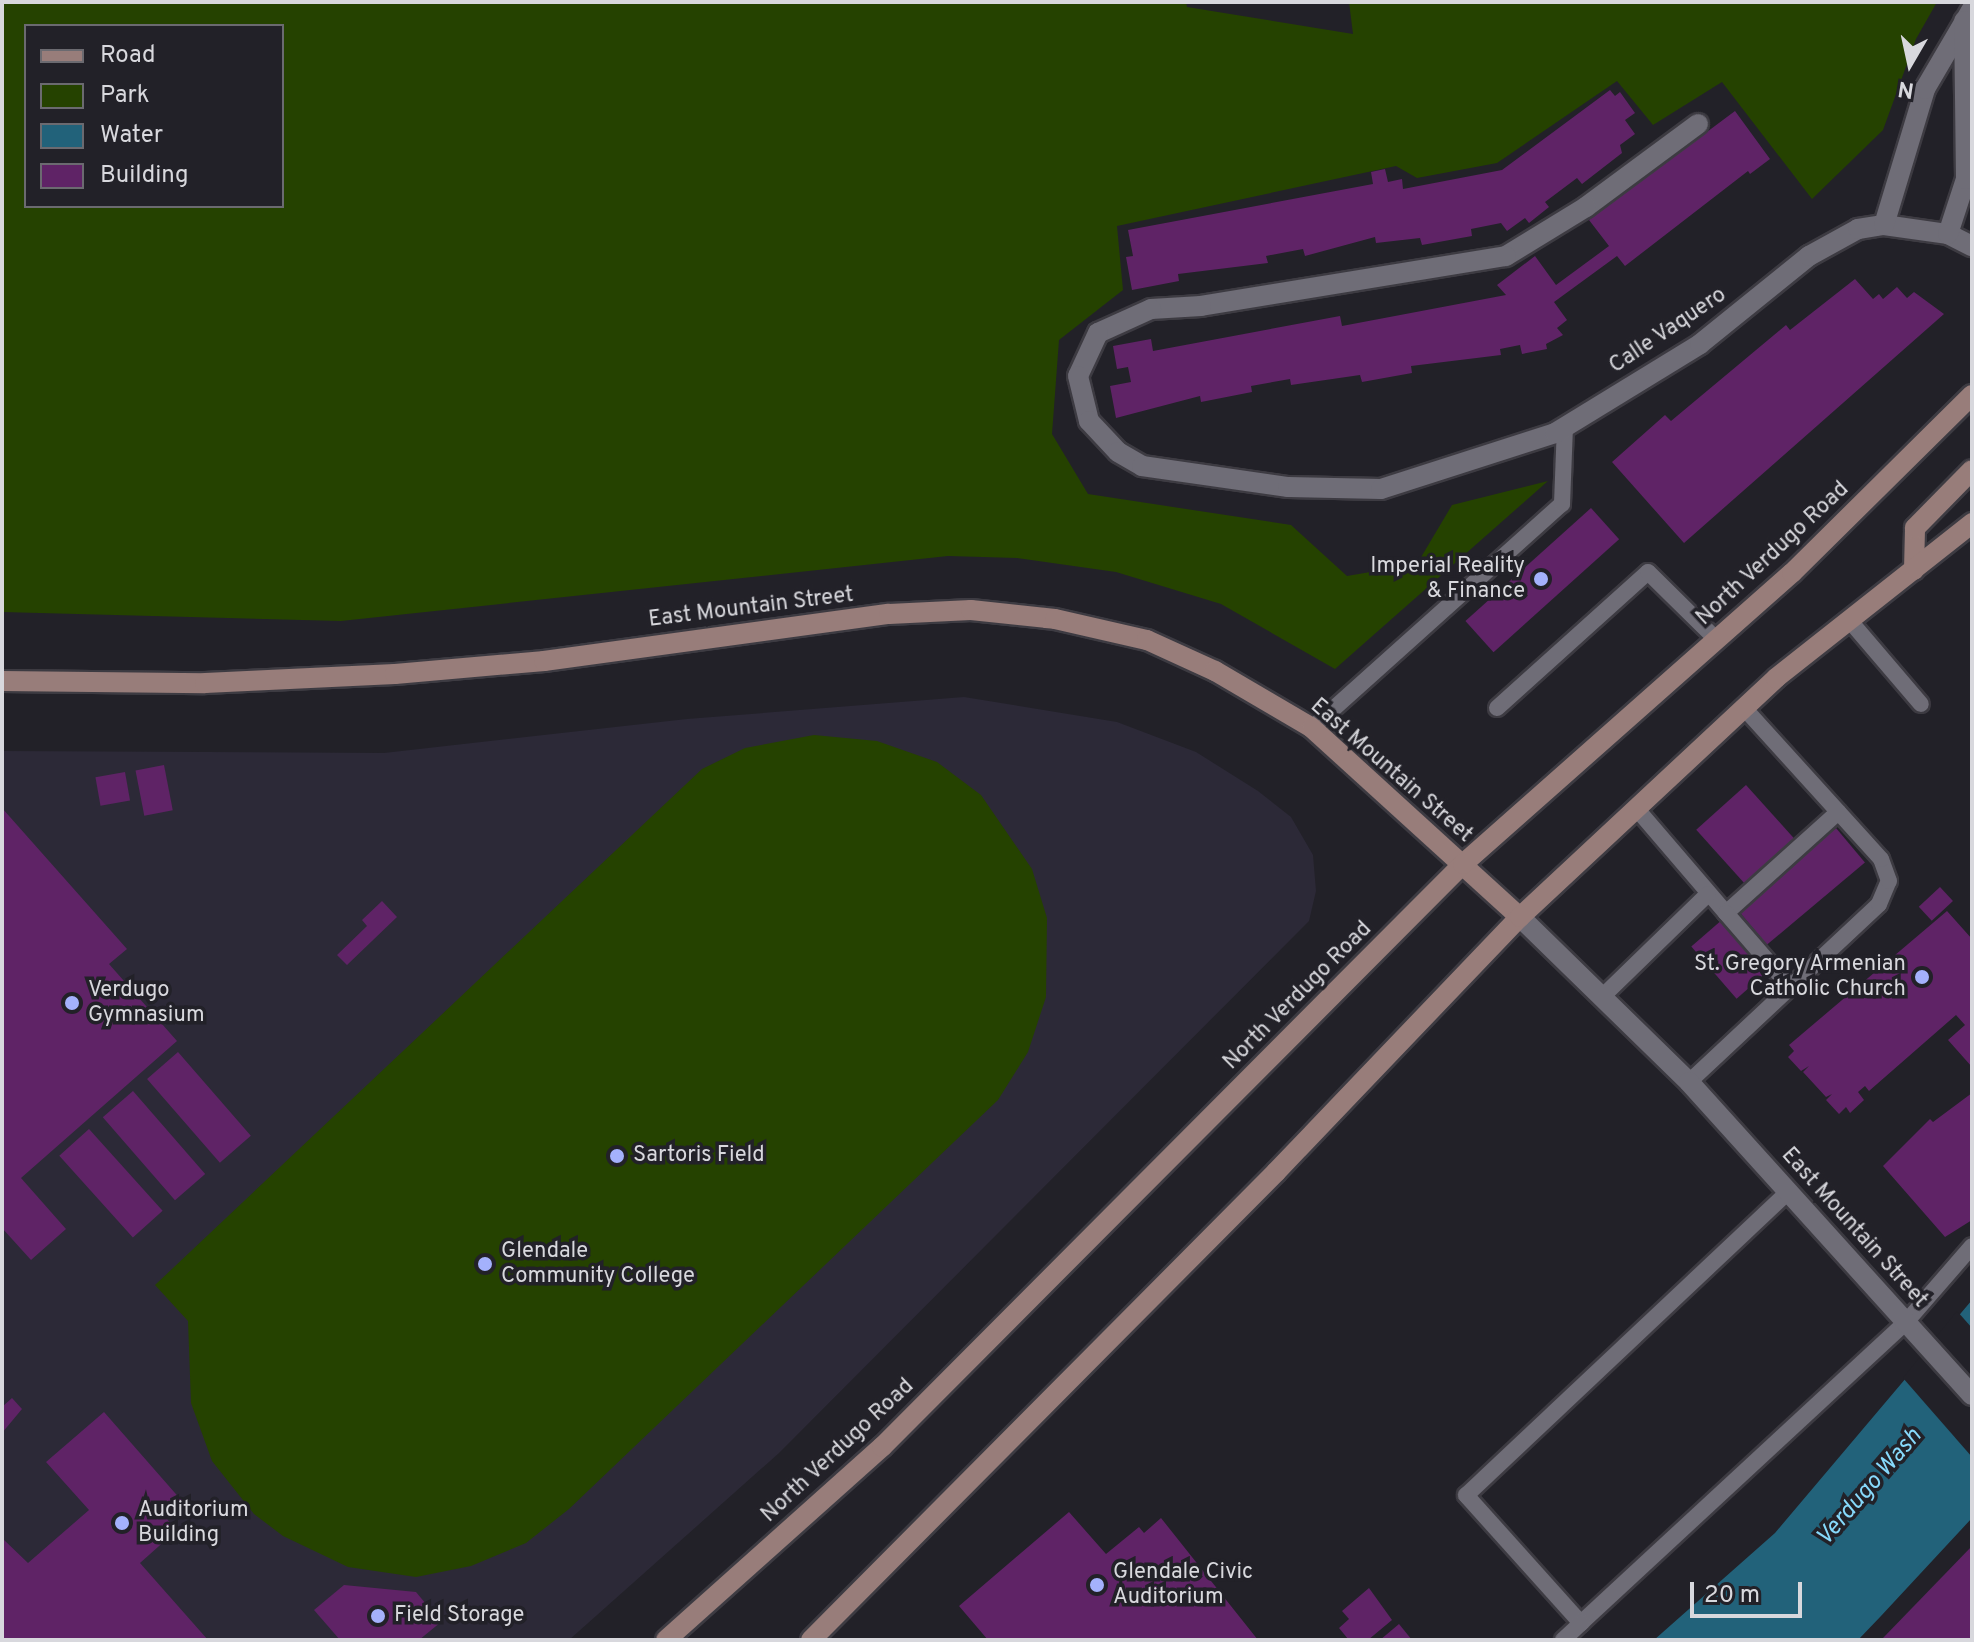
<!DOCTYPE html>
<html>
<head>
<meta charset="utf-8">
<style>
  body { margin:0 }
  #map { position:relative; width:1974px; height:1642px; overflow:hidden; background:#222128; font-family:Overpass,sans-serif }
  div>[style] { position:absolute }
  .built>* { inset:0; background:#2c2937 }
  .green>* { inset:0; background:#254200 }
  .water>* { inset:0; background:#22627a }
  .pier>* { inset:0; background:#222128 }
  .building>* { inset:0; background:#5f2366; transform-origin:0 0 }
  .roads { filter:drop-shadow(2px 0 #3d3b42) drop-shadow(-2px 0 #3d3b42) drop-shadow(0 2px #3d3b42) drop-shadow(0 -2px #3d3b42) }
  .service>* { height:16px; margin:-8px; padding:0 8px; transform-origin:8px; border-radius:8px; background:#6f6d77 }
  .minor>* { height:20px; margin:-10px; padding:0 10px; transform-origin:10px; border-radius:10px; background:#6f6d77 }
  .tertiary>* { height:20px; margin:-10px; padding:0 10px; transform-origin:10px; border-radius:10px; background:#6f6d77 }
  .secondary>* { height:20px; margin:-10px; padding:0 10px; transform-origin:10px; border-radius:10px; background:#987d7a }
  .dots>* { width:22px; height:22px; translate:-50% -50%; box-sizing:border-box; border:4px solid #222128; border-radius:50% }
  span { translate:-50% -50%; white-space:nowrap; text-align:center; line-height:1.15; -webkit-text-stroke:7px #222128; paint-order:stroke }
  .street-label { font-size:22px; color:#d8d8dd }
  .poi-label { font-size:22px; color:#d8d8dd }
  .right { translate:-100% -50%; text-align:right }
  .left { translate:0 -50%; text-align:left }
  .water-label { font-size:24px; color:#87d9fb; font-style:italic }
  .frame { position:absolute; inset:0; border:4px solid #d8d8dd; pointer-events:none }
  .legend { position:absolute; left:24px; top:24px; width:260px; height:184px; box-sizing:border-box; background:#222128; border:2px solid #6b6a70; margin:0; padding:10px 14px; list-style:none; font-size:24px; color:#d8d8dd }
  .legend li { display:flex; align-items:center; gap:16px; height:40px }
  .legend b { width:40px; border:2px solid #6b6a70 }
  .north { position:absolute; left:1870px; top:24px; width:80px; height:80px; -webkit-text-stroke:6px #222128; paint-order:stroke; rotate:189deg; font-size:22px; font-weight:700; line-height:32px; text-align:center; color:#d8d8dd }
  .north::after { content:''; display:block; margin:auto; width:28px; height:36px; background:#d8d8dd; clip-path:polygon(50% 0,100% 100%,50% 72%,0 100%) }
  .scale { position:absolute; left:1690px; top:1582px; width:112px; height:36px; box-sizing:border-box; border:4px solid #d8d8dd; border-top:0; padding-left:10px; font-size:24px; line-height:28px; white-space:nowrap; color:#d8d8dd; -webkit-text-stroke:6px #222128; paint-order:stroke }
</style>
</head>
<body>
<div id="map">
  <div class="built">
    <div style="clip-path:polygon(964px 697px,1117px 722px,1196px 752px,1258px 791px,1291px 817px,1313px 855px,1316px 891px,1309px 921px,779px 1453px,569px 1640px,2px 1640px,2px 751px,384px 753px,687px 719px)"></div>
  </div>
  <div class="green">
    <div style="clip-path:polygon(evenodd,2px 2px,1186px 2px,1187px 7px,1353px 34px,1349px 2px,1937px 2px,1916px 39px,1883px 130px,1812px 199px,1722px 82px,1653px 125px,1617px 81px,1497px 163px,1417px 178px,1396px 166px,1117px 226px,1123px 290px,1059px 340px,1052px 434px,1088px 494px,1291px 525px,1347px 576px,1417px 564px,1452px 505px,1548px 481px,1335px 669px,1221px 604px,1116px 572px,1017px 558px,948px 556px,341px 621px,2px 612px,2px 2px,26px 26px,282px 26px,282px 206px,26px 206px,26px 26px)"></div>
    <div style="clip-path:polygon(814px 735px,877px 741px,937px 762px,981px 795px,1032px 869px,1047px 918px,1046px 997px,1028px 1052px,998px 1100px,569px 1509px,526px 1543px,471px 1566px,416px 1577px,348px 1567px,283px 1536px,254px 1514px,212px 1461px,191px 1403px,188px 1321px,155px 1285px,702px 769px,745px 748px)"></div>
  </div>
  <div class="water">
    <div style="clip-path:polygon(1972px 1300px,1972px 1518px,1881px 1616px,1858px 1640px,1654px 1640px,1775px 1533px)"></div>
  </div>
  <div class="pier">
    <div style="clip-path:polygon(1957px 1311px,1972px 1328px,1972px 1457px,1903px 1378px)"></div>
  </div>
  <div class="building">
    <div style="clip-path:polygon(1610px 90px,1615px 96px,1620px 92px,1635px 113px,1625px 120px,1635px 134px,1620px 145px,1622px 153px,1582px 184px,1577px 178px,1545px 202px,1549px 207px,1529px 223px,1525px 218px,1507px 231px,1501px 223px,1471px 229px,1472px 236px,1422px 245px,1420px 238px,1376px 243px,1375px 237px,1305px 256px,1303px 249px,1266px 256px,1268px 263px,1178px 274px,1179px 281px,1132px 290px,1126px 257px,1133px 256px,1128px 230px,1373px 184px,1371px 172px,1385px 169px,1388px 182px,1402px 179px,1403px 189px,1502px 170px)"></div>
    <div style="clip-path:polygon(1735px 111px,1770px 159px,1750px 174px,1748px 171px,1625px 266px,1617px 256px,1554px 302px,1567px 320px,1557px 328px,1563px 335px,1546px 344px,1547px 349px,1522px 354px,1520px 345px,1500px 349px,1501px 355px,1411px 366px,1412px 373px,1362px 382px,1360px 375px,1291px 385px,1290px 379px,1251px 386px,1252px 392px,1201px 402px,1200px 396px,1116px 418px,1110px 386px,1131px 382px,1128px 367px,1117px 369px,1113px 346px,1151px 339px,1153px 351px,1340px 316px,1342px 326px,1506px 295px,1497px 285px,1535px 256px,1556px 285px,1609px 246px,1589px 220px)"></div>
    <div style="clip-path:polygon(1855px 279px,1873px 299px,1879px 294px,1883px 299px,1897px 287px,1907px 298px,1914px 292px,1944px 314px,1684px 543px,1612px 462px,1665px 415px,1671px 421px,1786px 325px,1790px 330px)"></div>
    <div style="left:1591px;top:508px;width:42px;height:169px;rotate:48deg"></div>
    <div style="left:164px;top:765px;width:46px;height:29px;rotate:79deg"></div>
    <div style="left:125px;top:772px;width:29px;height:30px;rotate:80deg"></div>
    <div style="left:1746px;top:785px;width:79px;height:67px;rotate:48deg"></div>
    <div style="clip-path:polygon(2px 808px,127px 949px,109px 964px,177px 1041px,21px 1178px,66px 1229px,31px 1260px,2px 1228px)"></div>
    <div style="left:1836px;top:828px;width:45px;height:128px;rotate:50deg"></div>
    <div style="left:1940px;top:887px;width:19px;height:29px;rotate:47deg"></div>
    <div style="clip-path:polygon(382px 901px,397px 917px,347px 965px,337px 955px,367px 926px,362px 920px)"></div>
    <div style="clip-path:polygon(1947px 911px,1972px 939px,1972px 1067px,1948px 1040px,1965px 1025px,1956px 1015px,1869px 1091px,1865px 1086px,1858px 1092px,1864px 1100px,1850px 1113px,1846px 1107px,1839px 1114px,1826px 1100px,1832px 1094px,1826px 1097px,1803px 1072px,1809px 1066px,1801px 1071px,1788px 1057px,1794px 1051px,1789px 1045px)"></div>
    <div style="left:1723px;top:919px;width:69px;height:42px;rotate:49deg"></div>
    <div style="left:178px;top:1052px;width:111px;height:41px;rotate:49deg"></div>
    <div style="left:133px;top:1091px;width:110px;height:40px;rotate:49deg"></div>
    <div style="clip-path:polygon(1972px 1093px,1972px 1220px,1945px 1237px,1883px 1166px,1930px 1119px,1933px 1122px)"></div>
    <div style="left:89px;top:1129px;width:110px;height:40px;rotate:48deg"></div>
    <div style="clip-path:polygon(12px 1398px,22px 1409px,2px 1433px,2px 1407px)"></div>
    <div style="clip-path:polygon(104px 1412px,182px 1501px,164px 1516px,177px 1530px,140px 1563px,208px 1640px,2px 1640px,2px 1538px,28px 1563px,89px 1510px,46px 1462px)"></div>
    <div style="clip-path:polygon(1069px 1512px,1106px 1554px,1139px 1527px,1144px 1533px,1161px 1518px,1258px 1640px,988px 1640px,959px 1606px)"></div>
    <div style="clip-path:polygon(1972px 1546px,1972px 1640px,1885px 1640px,1883px 1638px)"></div>
    <div style="clip-path:polygon(344px 1585px,416px 1592px,441px 1622px,419px 1640px,340px 1640px,314px 1610px)"></div>
    <div style="clip-path:polygon(1369px 1588px,1392px 1620px,1368px 1640px,1348px 1639px,1339px 1628px,1349px 1619px,1342px 1611px)"></div>
    <div style="clip-path:polygon(1399px 1624px,1412px 1640px,1380px 1640px)"></div>
  </div>
  <div class="roads">
    <div class="service">
      <div style="left:1850px;top:621px;width:109px;rotate:49.5deg"></div>
      <div style="left:1497px;top:708px;width:203px;rotate:-42deg"></div>
      <div style="left:1648px;top:572px;width:97px;rotate:44.6deg"></div>
      <div style="left:1312px;top:728px;width:336px;rotate:-41.9deg"></div>
      <div style="left:1562px;top:504px;width:77px;rotate:-87.8deg"></div>
      <div style="left:1636px;top:808px;width:138px;rotate:49.4deg"></div>
      <div style="left:1726px;top:913px;width:151px;rotate:-42deg"></div>
      <div style="left:1726px;top:913px;width:98px;rotate:49.1deg"></div>
      <div style="left:1603px;top:996px;width:146px;rotate:-44.2deg"></div>
      <div style="left:1689px;top:1082px;width:260px;rotate:-43.1deg"></div>
      <div style="left:1879px;top:904px;width:25px;rotate:-67deg"></div>
      <div style="left:1889px;top:881px;width:23px;rotate:-110deg"></div>
      <div style="left:1881px;top:859px;width:204px;rotate:-132.2deg"></div>
      <div style="left:1788px;top:1192px;width:442px;rotate:136.7deg"></div>
      <div style="left:1466px;top:1495px;width:172px;rotate:48.1deg"></div>
      <div style="left:1581px;top:1623px;width:444px;rotate:-42.8deg"></div>
      <div style="left:1907px;top:1321px;width:99px;rotate:-49.1deg"></div>
      <div style="left:1563px;top:1640px;width:25px;rotate:-43deg"></div>
    </div>
    <div class="minor">
      <div style="left:1698px;top:124px;width:139px;rotate:143.5deg"></div>
      <div style="left:1586px;top:207px;width:94px;rotate:148.5deg"></div>
      <div style="left:1506px;top:256px;width:309px;rotate:170.7deg"></div>
      <div style="left:1201px;top:306px;width:50px;rotate:176.6deg"></div>
      <div style="left:1151px;top:309px;width:58px;rotate:155.6deg"></div>
      <div style="left:1098px;top:333px;width:47px;rotate:114.9deg"></div>
      <div style="left:1078px;top:376px;width:46px;rotate:76.3deg"></div>
      <div style="left:1089px;top:421px;width:42px;rotate:46.9deg"></div>
      <div style="left:1118px;top:452px;width:28px;rotate:30deg"></div>
      <div style="left:1142px;top:466px;width:148px;rotate:8.2deg"></div>
      <div style="left:1288px;top:487px;width:93px;rotate:1.2deg"></div>
      <div style="left:1381px;top:489px;width:183px;rotate:-17.8deg"></div>
      <div style="left:1555px;top:433px;width:170px;rotate:-31.5deg"></div>
      <div style="left:1700px;top:344px;width:140px;rotate:-38.9deg"></div>
      <div style="left:1809px;top:256px;width:56px;rotate:-28.9deg"></div>
      <div style="left:1858px;top:229px;width:26px;rotate:-9deg"></div>
      <div style="left:1884px;top:225px;width:65px;rotate:8deg"></div>
      <div style="left:1948px;top:234px;width:27px;rotate:27deg"></div>
      <div style="left:1884px;top:225px;width:142px;rotate:-73.2deg"></div>
      <div style="left:1925px;top:89px;width:93px;rotate:-59.6deg"></div>
      <div style="left:1948px;top:234px;width:58px;rotate:-71.9deg"></div>
      <div style="left:1966px;top:179px;width:158px;rotate:-90.7deg"></div>
    </div>
    <div class="tertiary">
      <div style="left:1520px;top:917px;width:236px;rotate:44.3deg"></div>
      <div style="left:1689px;top:1082px;width:422px;rotate:47.9deg"></div>
    </div>
    <div class="secondary">
      <div style="left:1914px;top:570px;width:42px;rotate:-88.6deg"></div>
      <div style="left:1915px;top:528px;width:81px;rotate:-45.5deg"></div>
      <div style="left:2px;top:681px;width:203px;rotate:0.6deg"></div>
      <div style="left:205px;top:683px;width:190px;rotate:-2.7deg"></div>
      <div style="left:395px;top:674px;width:150px;rotate:-5deg"></div>
      <div style="left:544px;top:661px;width:348px;rotate:-7.8deg"></div>
      <div style="left:889px;top:614px;width:82px;rotate:-2.8deg"></div>
      <div style="left:971px;top:610px;width:84px;rotate:6.1deg"></div>
      <div style="left:1055px;top:619px;width:94px;rotate:12.9deg"></div>
      <div style="left:1147px;top:640px;width:75px;rotate:24.5deg"></div>
      <div style="left:1215px;top:671px;width:113px;rotate:30.4deg"></div>
      <div style="left:1312px;top:728px;width:281px;rotate:42.3deg"></div>
      <div style="left:666px;top:1640px;width:290px;rotate:-41.8deg"></div>
      <div style="left:882px;top:1447px;width:823px;rotate:-45.1deg"></div>
      <div style="left:1463px;top:864px;width:439px;rotate:-41.5deg"></div>
      <div style="left:1792px;top:573px;width:253px;rotate:-44.7deg"></div>
      <div style="left:811px;top:1640px;width:660px;rotate:-45.18deg"></div>
      <div style="left:1276px;top:1172px;width:353px;rotate:-46.3deg"></div>
      <div style="left:1520px;top:917px;width:350px;rotate:-43deg"></div>
      <div style="left:1776px;top:678px;width:250px;rotate:-38.3deg"></div>
    </div>
  </div>
  <div class="dots">
    <div style="left:1541px;top:579px;background:#a4b1fc"></div>
    <div style="left:1922px;top:977px;background:#a4b1fc"></div>
    <div style="left:72px;top:1003px;background:#a4b1fc"></div>
    <div style="left:617px;top:1156px;background:#a4b1fc"></div>
    <div style="left:485px;top:1264px;background:#a4b1fc"></div>
    <div style="left:122px;top:1523px;background:#a4b1fc"></div>
    <div style="left:1097px;top:1585px;background:#a4b1fc"></div>
    <div style="left:378px;top:1616px;background:#a4b1fc"></div>
  </div>
  <div class="street-label">
    <span style="left:1668px;top:331px;rotate:-34deg">Calle Vaquero</span>
    <span style="left:1773px;top:554px;rotate:-43deg">North Verdugo Road</span>
    <span style="left:751px;top:608px;rotate:-7deg">East Mountain Street</span>
    <span style="left:1391px;top:771px;rotate:41deg">East Mountain Street</span>
    <span style="left:1298px;top:996px;rotate:-45deg">North Verdugo Road</span>
    <span style="left:1854px;top:1228px;rotate:48deg">East Mountain Street</span>
    <span style="left:838px;top:1451px;rotate:-43deg">North Verdugo Road</span>
  </div>
  <div class="poi-label">
    <span class="right" style="left:1525px;top:579px">Imperial Reality<br>&amp; Finance</span>
    <span class="right" style="left:1906px;top:977px">St. Gregory Armenian<br>Catholic Church</span>
    <span class="left" style="left:88px;top:1003px">Verdugo<br>Gymnasium</span>
    <span class="left" style="left:633px;top:1156px">Sartoris Field</span>
    <span class="left" style="left:501px;top:1264px">Glendale<br>Community College</span>
    <span class="left" style="left:138px;top:1523px">Auditorium<br>Building</span>
    <span class="left" style="left:1113px;top:1585px">Glendale Civic<br>Auditorium</span>
    <span class="left" style="left:394px;top:1616px">Field Storage</span>
  </div>
  <div class="water-label">
    <span style="left:1870px;top:1488px;rotate:-49deg">Verdugo Wash</span>
  </div>
  <div class="frame"></div>
  <ul class="legend">
  <li><b style="height:10px;background:#987d7a"></b>Road</li>
  <li><b style="height:22px;background:#254200"></b>Park</li>
  <li><b style="height:22px;background:#22627a"></b>Water</li>
  <li><b style="height:22px;background:#5f2366"></b>Building</li>
  </ul>
  <div class="north">N</div>
  <div class="scale">20 m</div>
</div>
</body>
</html>
